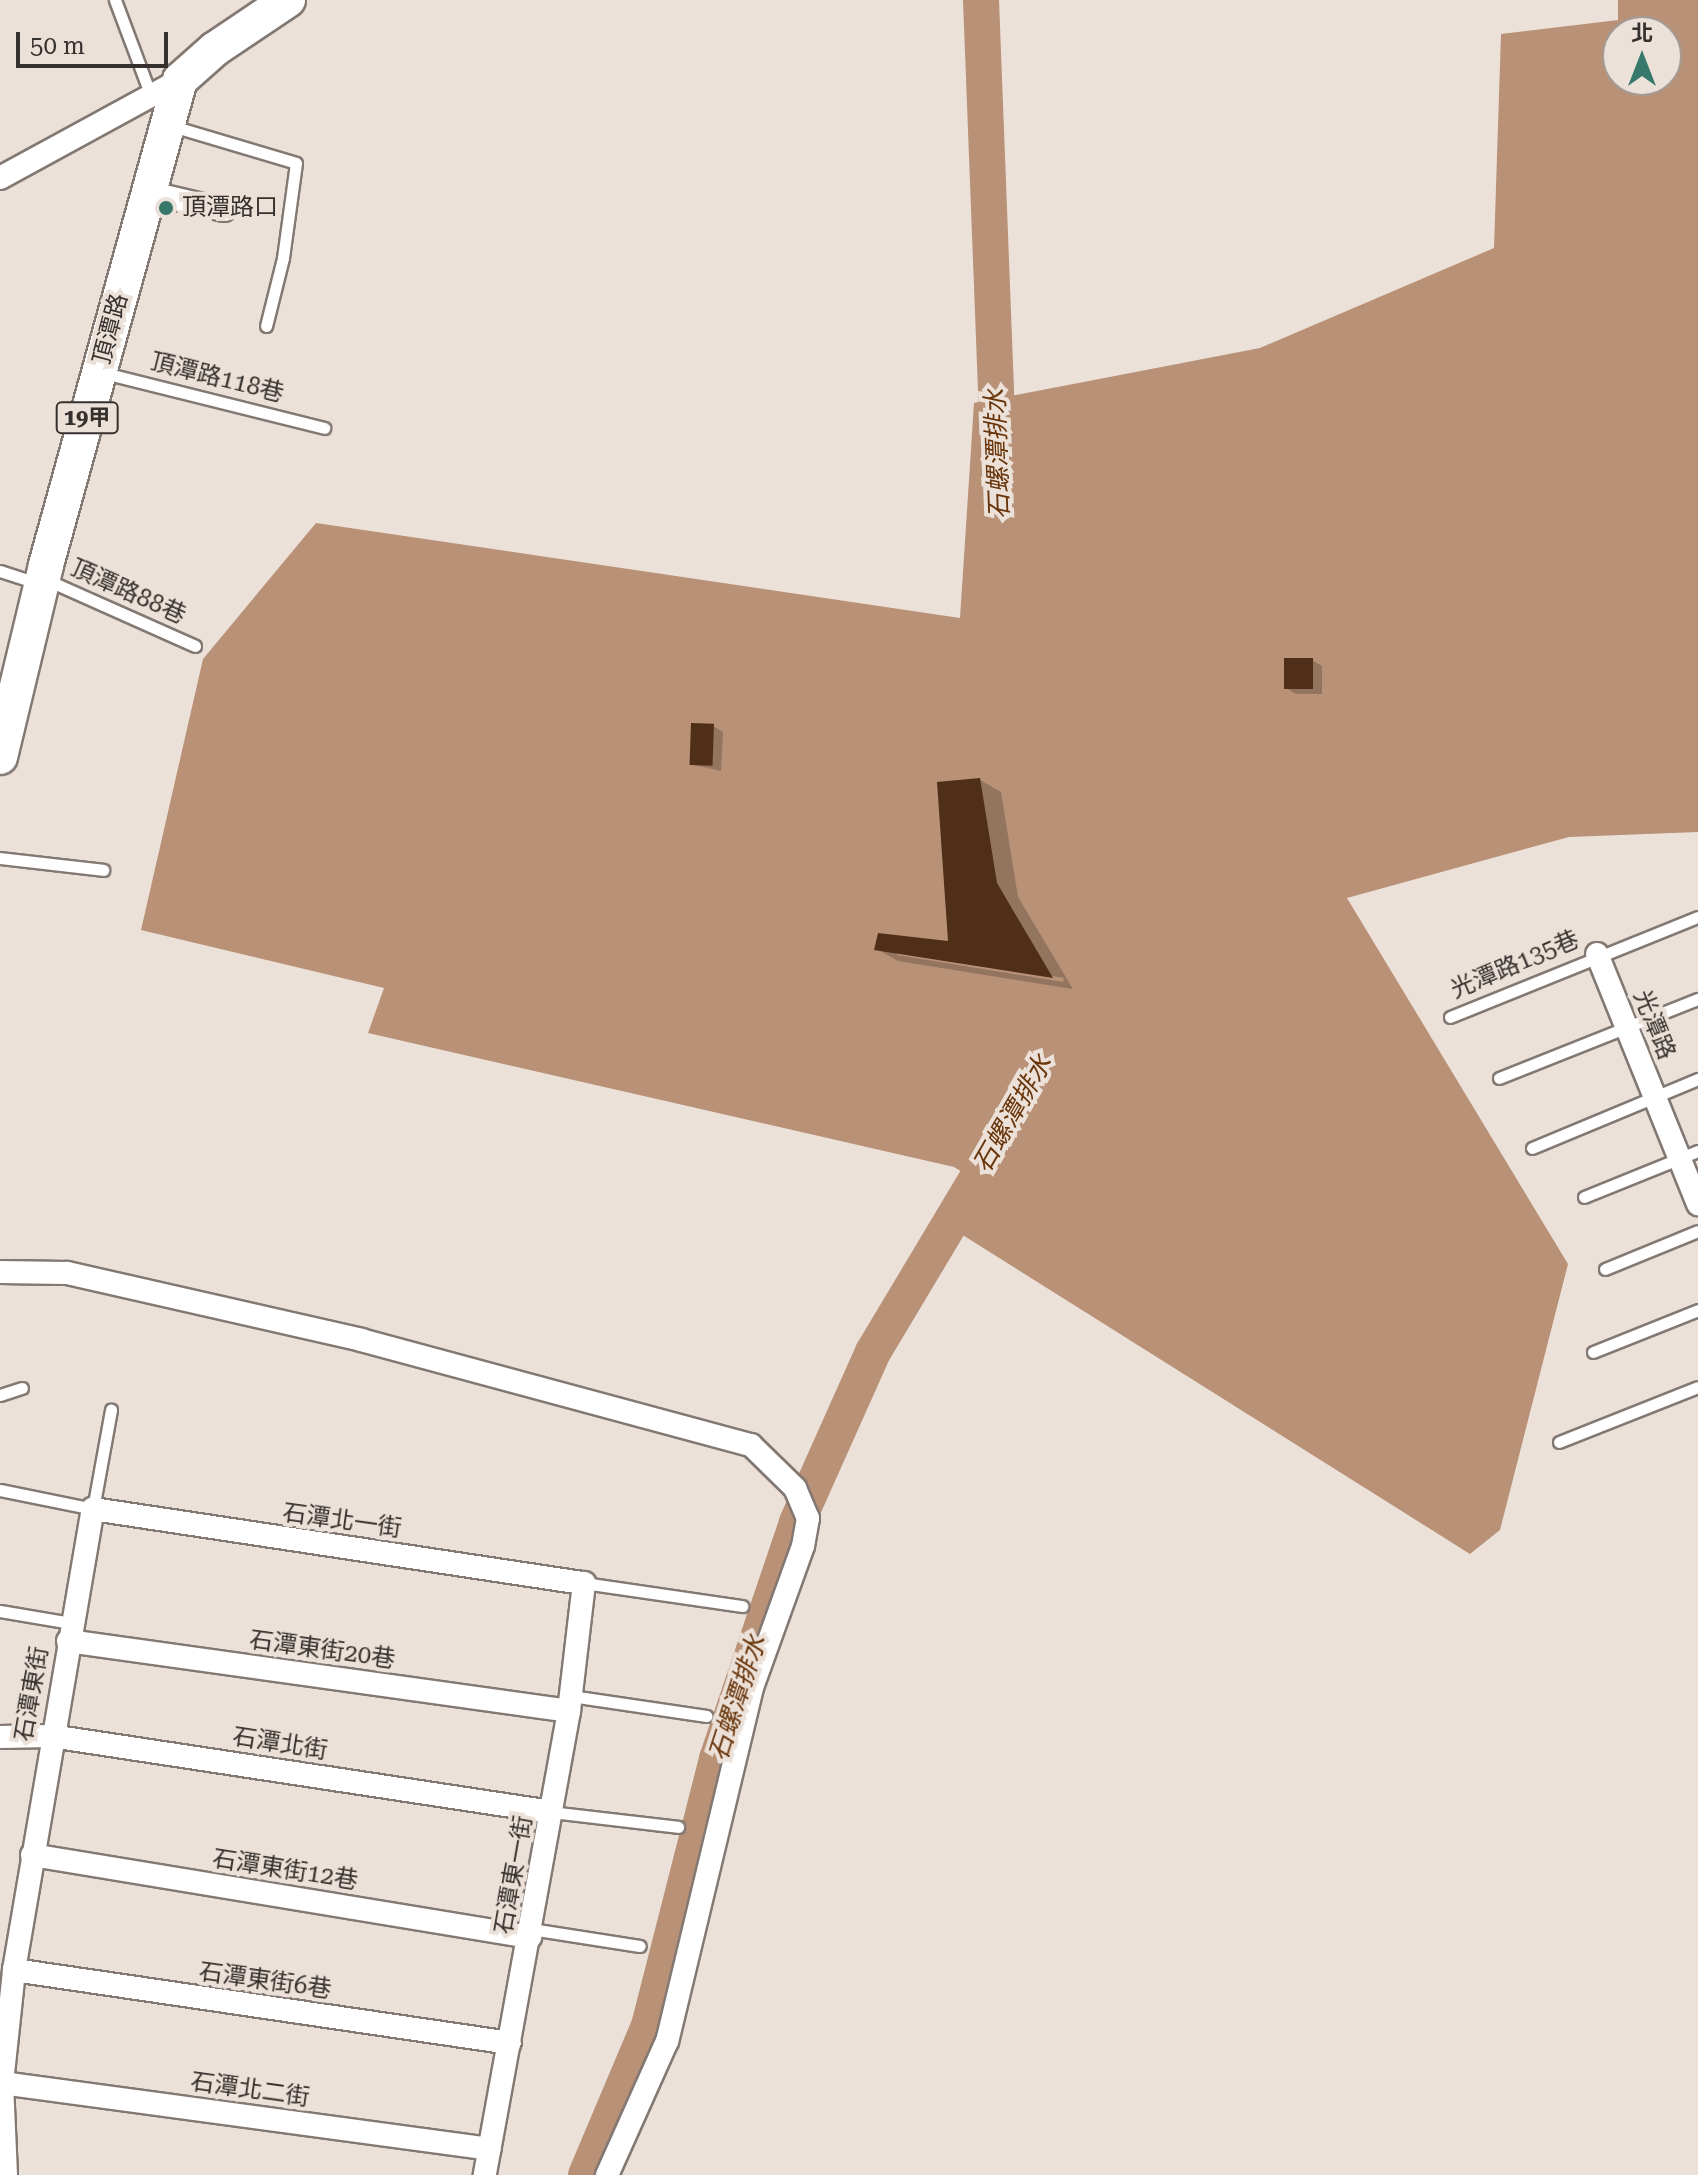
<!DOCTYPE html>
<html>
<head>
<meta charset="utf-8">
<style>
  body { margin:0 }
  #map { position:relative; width:1698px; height:2175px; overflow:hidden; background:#ece1d9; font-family:"Roboto Serif","Noto Sans TC",serif }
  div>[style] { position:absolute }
  .water>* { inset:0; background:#b89177 }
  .shadow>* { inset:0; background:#0003 }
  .river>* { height:36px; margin:-18px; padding:0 18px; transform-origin:18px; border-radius:18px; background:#b89177 }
  .building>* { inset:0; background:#4f2f17; transform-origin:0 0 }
  .roads { filter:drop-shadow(2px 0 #837872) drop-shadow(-2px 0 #837872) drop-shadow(0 2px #837872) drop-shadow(0 -2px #837872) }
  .lane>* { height:11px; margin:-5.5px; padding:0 5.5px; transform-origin:5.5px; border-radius:5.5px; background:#fff }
  .street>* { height:22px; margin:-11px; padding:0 11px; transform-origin:11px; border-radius:11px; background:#fff }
  .primary>* { height:34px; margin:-17px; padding:0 17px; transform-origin:17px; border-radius:17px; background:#fff }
  .dots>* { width:22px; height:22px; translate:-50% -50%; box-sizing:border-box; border:4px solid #ece1d9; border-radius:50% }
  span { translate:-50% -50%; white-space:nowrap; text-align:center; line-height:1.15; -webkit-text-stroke:8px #ece1d9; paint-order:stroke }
  .shield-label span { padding:2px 6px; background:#ece1d9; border:2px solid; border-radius:6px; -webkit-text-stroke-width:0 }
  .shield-label { font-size:22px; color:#36312e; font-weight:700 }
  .poi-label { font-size:24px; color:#36312e }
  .left { translate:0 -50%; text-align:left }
  .street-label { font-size:24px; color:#36312e }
  .water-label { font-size:26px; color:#69350a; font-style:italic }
  .north { position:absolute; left:1602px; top:16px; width:80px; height:80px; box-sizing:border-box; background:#ece1d9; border:2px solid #a39b95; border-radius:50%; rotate:0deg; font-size:22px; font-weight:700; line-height:32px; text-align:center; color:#36312e }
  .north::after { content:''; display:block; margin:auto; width:28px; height:36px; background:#367869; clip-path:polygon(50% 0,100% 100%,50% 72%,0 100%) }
  .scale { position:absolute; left:16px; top:32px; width:152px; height:36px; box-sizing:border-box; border:4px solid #36312e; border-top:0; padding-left:10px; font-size:24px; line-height:28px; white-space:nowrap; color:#36312e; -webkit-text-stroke:6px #ece1d9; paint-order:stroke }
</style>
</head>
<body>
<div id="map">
  <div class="water">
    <div style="clip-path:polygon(evenodd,1618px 0,1698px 0,1698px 832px,1569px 837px,1347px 898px,1568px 1264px,1500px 1530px,1470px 1554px,961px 1234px,988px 1188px,954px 1167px,368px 1033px,384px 988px,141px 930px,203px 659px,316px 523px,960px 618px,974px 403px,1260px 348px,1494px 248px,1501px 34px,1618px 20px,1618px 0,1618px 32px,1666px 32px,1666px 80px,1618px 80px,1618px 32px)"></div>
  </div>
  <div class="shadow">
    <div style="clip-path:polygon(1312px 660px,1322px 666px,1322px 694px,1296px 694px,1286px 688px)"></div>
    <div style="clip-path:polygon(713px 726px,723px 732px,721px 771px,690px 764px)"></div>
    <div style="clip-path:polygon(evenodd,980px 780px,1001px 792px,1018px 897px,1073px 989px,898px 961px,877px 949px,950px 943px,980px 780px,897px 951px,1064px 978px,1063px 982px,897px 955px,897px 951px)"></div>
  </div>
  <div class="river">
    <div style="left:981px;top:0;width:446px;rotate:87.8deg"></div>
    <div style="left:586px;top:2175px;width:162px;rotate:-67.1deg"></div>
    <div style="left:649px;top:2026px;width:276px;rotate:-75.7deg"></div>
    <div style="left:717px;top:1759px;width:250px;rotate:-71.3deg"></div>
    <div style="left:797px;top:1522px;width:186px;rotate:-65.9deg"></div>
    <div style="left:873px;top:1352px;width:249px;rotate:-59.1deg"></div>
  </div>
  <div class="building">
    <div style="left:1284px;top:658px;width:29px;height:31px"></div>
    <div style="left:691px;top:723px;width:23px;height:42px;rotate:2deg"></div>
    <div style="clip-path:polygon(980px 778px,997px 883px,1053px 978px,874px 950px,878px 933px,948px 941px,937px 782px)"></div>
  </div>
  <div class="roads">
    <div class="lane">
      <div style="left:115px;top:0;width:103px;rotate:69.4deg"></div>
      <div style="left:172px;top:126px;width:129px;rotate:16.6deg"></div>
      <div style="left:296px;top:163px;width:96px;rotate:97.8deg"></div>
      <div style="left:283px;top:258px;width:70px;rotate:104deg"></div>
      <div style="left:104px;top:373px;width:227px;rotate:14deg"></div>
      <div style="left:0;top:571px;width:40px;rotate:18deg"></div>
      <div style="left:47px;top:580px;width:162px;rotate:24deg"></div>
      <div style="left:0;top:858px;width:104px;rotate:6.6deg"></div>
      <div style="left:1450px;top:1017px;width:267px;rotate:-22deg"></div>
      <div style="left:1499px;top:1078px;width:214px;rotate:-21.7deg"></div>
      <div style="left:1532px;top:1148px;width:180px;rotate:-22.6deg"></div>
      <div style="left:1584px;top:1197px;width:123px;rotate:-22deg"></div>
      <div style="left:1605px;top:1269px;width:100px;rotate:-22.2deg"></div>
      <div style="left:1593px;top:1352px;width:113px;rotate:-21.8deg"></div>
      <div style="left:0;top:1395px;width:23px;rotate:-18deg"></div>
      <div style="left:1559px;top:1442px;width:149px;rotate:-21.6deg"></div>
      <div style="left:0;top:1490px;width:95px;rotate:11.5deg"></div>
      <div style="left:93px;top:1509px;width:101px;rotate:-79.7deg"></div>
      <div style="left:584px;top:1583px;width:160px;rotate:8.3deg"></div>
      <div style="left:0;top:1611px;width:72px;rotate:9.6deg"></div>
      <div style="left:571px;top:1696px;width:137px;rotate:8.4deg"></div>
      <div style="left:551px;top:1812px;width:128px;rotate:6.7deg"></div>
      <div style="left:531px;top:1929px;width:110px;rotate:8.9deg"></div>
    </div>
    <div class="street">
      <div style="left:0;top:178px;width:205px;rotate:-28.6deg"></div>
      <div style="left:147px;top:192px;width:79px;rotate:13.2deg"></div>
      <div style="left:1597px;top:954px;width:270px;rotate:68deg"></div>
      <div style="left:0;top:1272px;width:67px;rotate:0.9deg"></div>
      <div style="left:67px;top:1273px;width:302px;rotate:12.8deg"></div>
      <div style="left:361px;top:1340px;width:404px;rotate:15.1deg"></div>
      <div style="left:751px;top:1445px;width:62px;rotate:44.3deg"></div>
      <div style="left:795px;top:1488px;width:33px;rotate:67deg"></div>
      <div style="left:808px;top:1518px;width:28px;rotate:100deg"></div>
      <div style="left:803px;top:1546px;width:151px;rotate:109.8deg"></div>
      <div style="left:752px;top:1688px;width:363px;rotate:103.5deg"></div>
      <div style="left:667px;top:2041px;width:147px;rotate:114.1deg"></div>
      <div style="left:68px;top:1641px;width:506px;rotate:7.95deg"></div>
      <div style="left:0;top:1737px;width:51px;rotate:-1.1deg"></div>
      <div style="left:51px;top:1736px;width:506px;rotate:8.64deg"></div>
      <div style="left:32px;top:1855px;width:505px;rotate:9.35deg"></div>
      <div style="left:14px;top:1970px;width:501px;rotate:8.37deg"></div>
      <div style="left:2px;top:2083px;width:492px;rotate:7.7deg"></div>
      <div style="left:6px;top:2175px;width:92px;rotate:-92.5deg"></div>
      <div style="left:2px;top:2083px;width:114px;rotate:-83.9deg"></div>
      <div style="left:14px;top:1970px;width:468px;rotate:-80.3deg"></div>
      <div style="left:93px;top:1509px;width:497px;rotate:8.6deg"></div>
      <div style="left:584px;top:1583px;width:129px;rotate:96.7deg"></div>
      <div style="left:569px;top:1711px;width:472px;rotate:100.3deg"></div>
    </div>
    <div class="primary">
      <div style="left:0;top:757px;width:197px;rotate:-76.5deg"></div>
      <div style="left:46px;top:565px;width:503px;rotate:-74.56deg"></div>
      <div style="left:180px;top:80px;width:47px;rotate:-41.5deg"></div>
      <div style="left:215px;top:49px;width:88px;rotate:-33.9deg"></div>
    </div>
  </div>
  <div class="dots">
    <div style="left:166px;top:208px;background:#367869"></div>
  </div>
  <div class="shield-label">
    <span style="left:87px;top:418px">19甲</span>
  </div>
  <div class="poi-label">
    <span class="left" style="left:182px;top:208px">頂潭路口</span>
  </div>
  <div class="street-label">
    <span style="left:111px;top:329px;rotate:-75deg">頂潭路</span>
    <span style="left:217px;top:378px;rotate:14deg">頂潭路118巷</span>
    <span style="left:128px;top:592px;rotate:24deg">頂潭路88巷</span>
    <span style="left:1515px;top:965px;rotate:-23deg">光潭路135巷</span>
    <span style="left:1654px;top:1025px;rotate:68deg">光潭路</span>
    <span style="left:342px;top:1521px;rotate:8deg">石潭北一街</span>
    <span style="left:322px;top:1650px;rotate:8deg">石潭東街20巷</span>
    <span style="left:32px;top:1694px;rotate:-80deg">石潭東街</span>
    <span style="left:280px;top:1744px;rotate:9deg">石潭北街</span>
    <span style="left:285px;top:1870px;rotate:9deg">石潭東街12巷</span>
    <span style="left:514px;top:1875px;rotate:-80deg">石潭東一街</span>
    <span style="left:265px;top:1981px;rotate:8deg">石潭東街6巷</span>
    <span style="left:250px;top:2090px;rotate:8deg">石潭北二街</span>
  </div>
  <div class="water-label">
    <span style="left:998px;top:454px;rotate:-92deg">石螺潭排水</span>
    <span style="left:1013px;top:1114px;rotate:-60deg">石螺潭排水</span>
    <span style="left:738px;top:1698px;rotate:-72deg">石螺潭排水</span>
  </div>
  <div class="north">北</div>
  <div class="scale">50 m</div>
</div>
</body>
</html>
